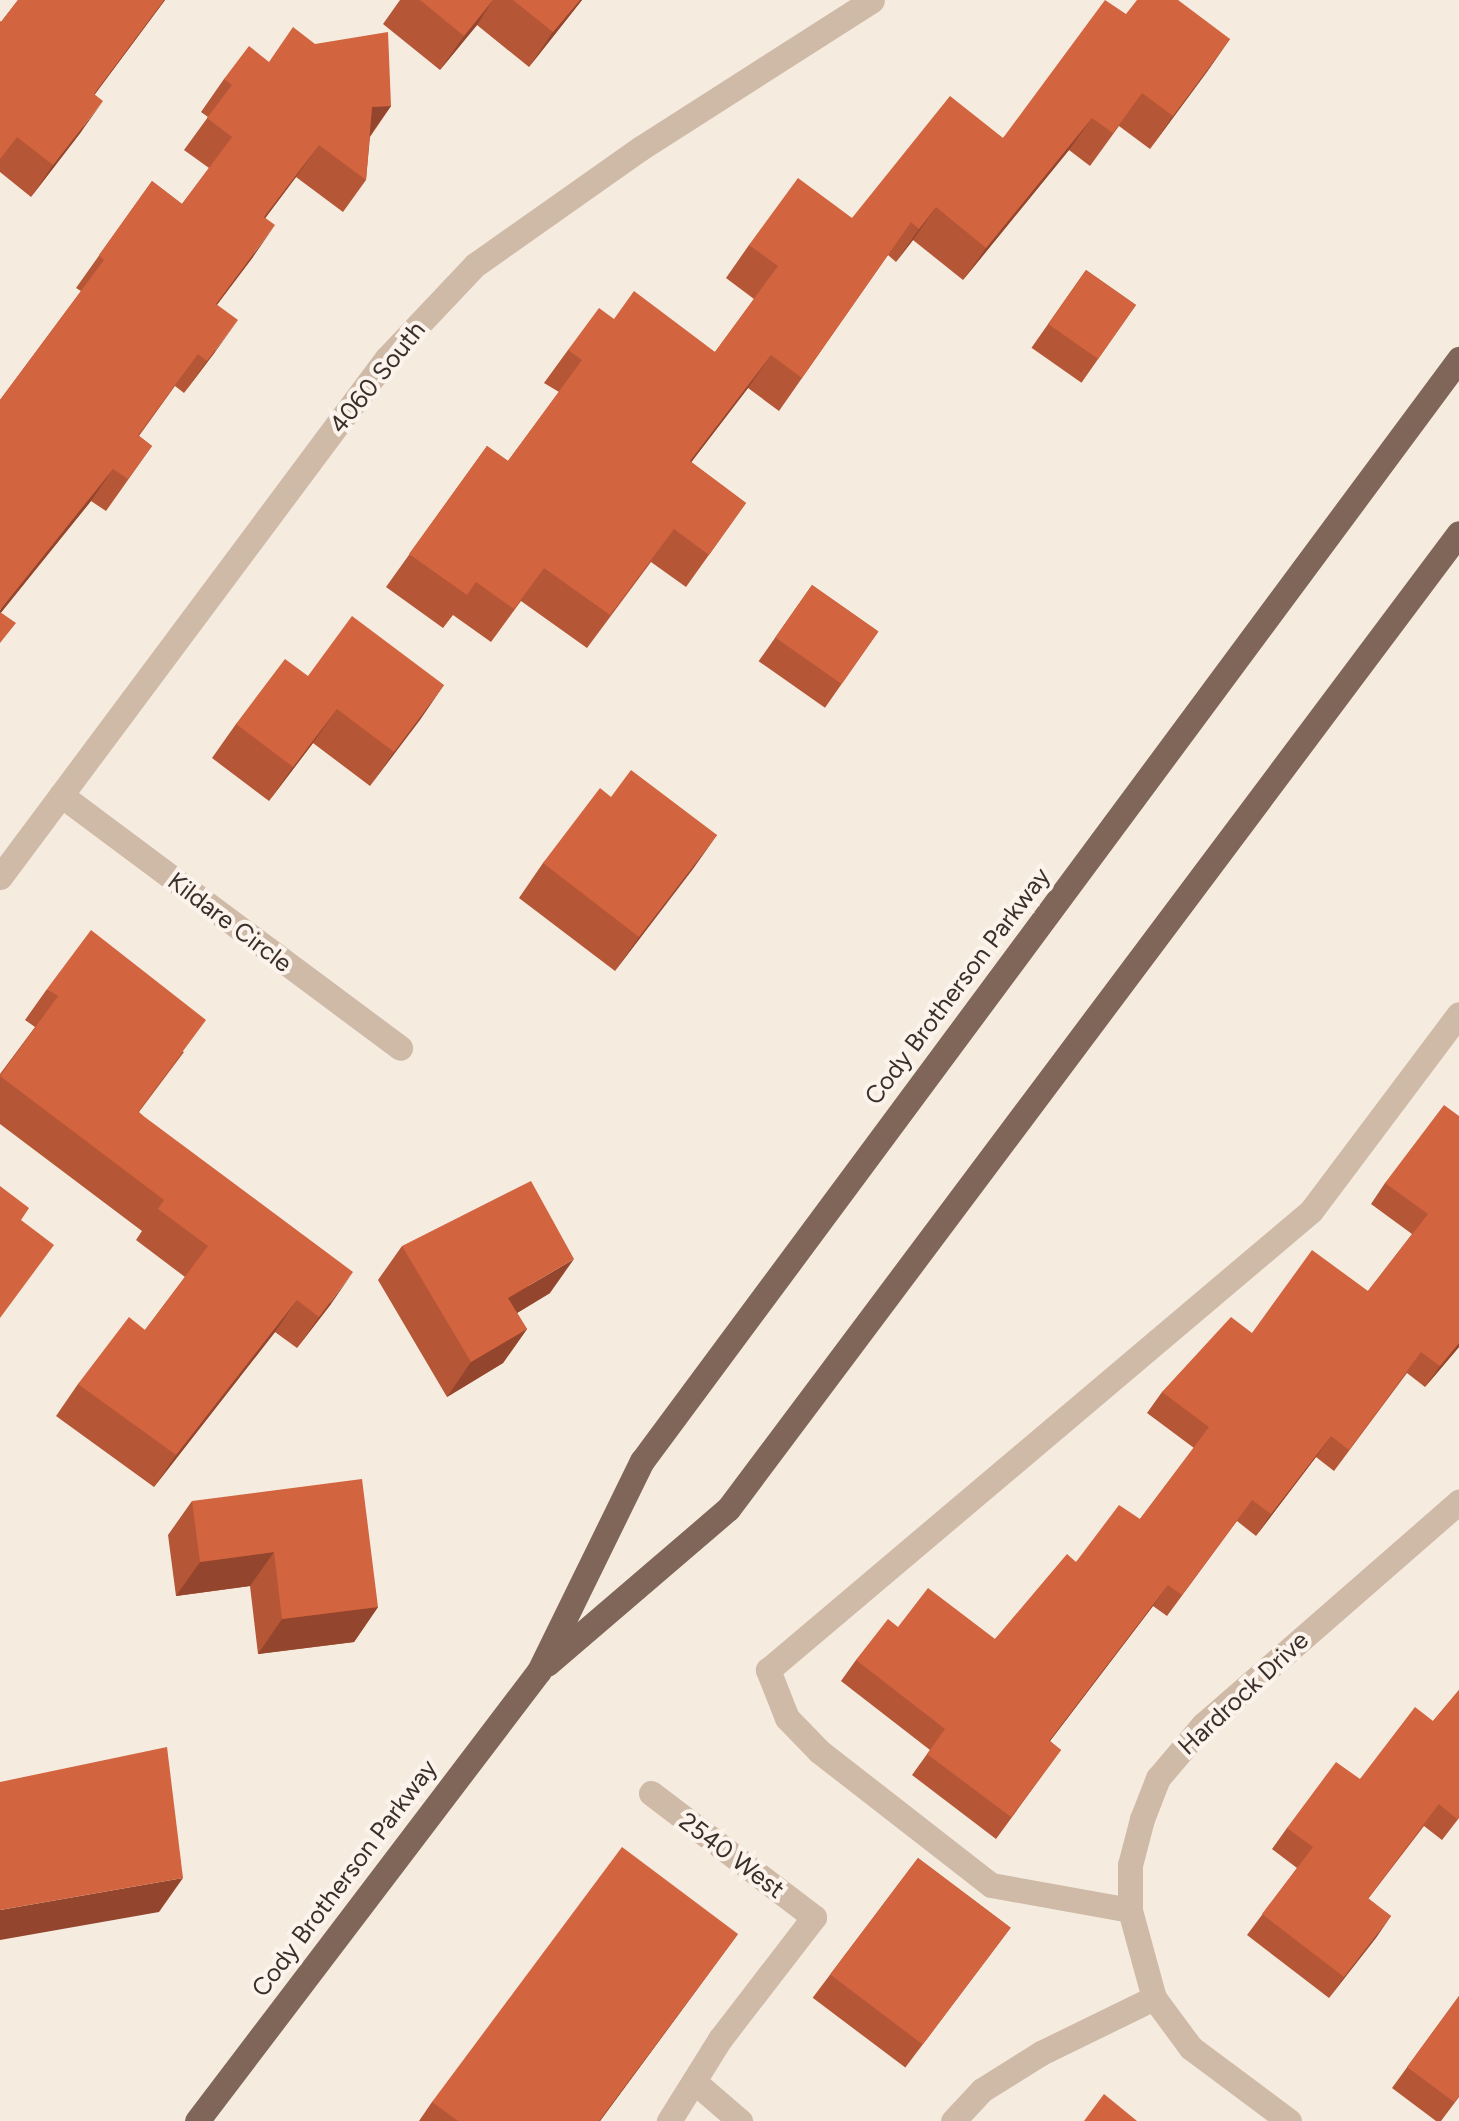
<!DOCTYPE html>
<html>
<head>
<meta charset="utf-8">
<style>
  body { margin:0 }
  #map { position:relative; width:1459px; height:2121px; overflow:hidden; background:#f5ebde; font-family:Figtree,sans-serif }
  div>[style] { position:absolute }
  .minor>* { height:25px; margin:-12.5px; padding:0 12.5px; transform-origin:12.5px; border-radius:12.5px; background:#cfbaa8 }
  .major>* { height:25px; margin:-12.5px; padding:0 12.5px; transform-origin:12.5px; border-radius:12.5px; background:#7f6659 }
  .wall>* { inset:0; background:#b55637; transform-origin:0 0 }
  .shaded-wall>* { inset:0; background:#93462d }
  .building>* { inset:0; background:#d26440; transform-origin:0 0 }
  span { translate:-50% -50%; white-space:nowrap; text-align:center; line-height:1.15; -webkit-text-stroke:8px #fcf4ec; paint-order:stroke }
  .street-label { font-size:25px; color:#3b2f29 }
</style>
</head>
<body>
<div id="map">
  <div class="minor">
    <div style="left:61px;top:795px;width:423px;rotate:36.7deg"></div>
    <div style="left:0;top:877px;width:647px;rotate:-53.29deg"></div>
    <div style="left:387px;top:358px;width:128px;rotate:-46.6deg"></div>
    <div style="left:475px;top:265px;width:203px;rotate:-35.2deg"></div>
    <div style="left:641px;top:148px;width:274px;rotate:-32.6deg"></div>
    <div style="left:651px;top:1793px;width:205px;rotate:37.3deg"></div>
    <div style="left:814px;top:1917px;width:154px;rotate:127.6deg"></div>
    <div style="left:720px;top:2039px;width:97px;rotate:121.9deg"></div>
    <div style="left:1130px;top:1910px;width:141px;rotate:-169.8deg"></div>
    <div style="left:991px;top:1885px;width:218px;rotate:-142.1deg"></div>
    <div style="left:819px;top:1751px;width:46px;rotate:-134.1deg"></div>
    <div style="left:787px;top:1718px;width:52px;rotate:-111.6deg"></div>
    <div style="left:768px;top:1670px;width:711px;rotate:-40.21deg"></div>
    <div style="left:1311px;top:1211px;width:246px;rotate:-53.1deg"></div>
    <div style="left:697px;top:2084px;width:57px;rotate:40.7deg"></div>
    <div style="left:953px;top:2121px;width:42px;rotate:-46.9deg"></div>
    <div style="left:982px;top:2090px;width:70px;rotate:-32.1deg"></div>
    <div style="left:1041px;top:2053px;width:126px;rotate:-26deg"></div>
    <div style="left:1289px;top:2121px;width:122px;rotate:-143.3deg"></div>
    <div style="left:1191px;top:2048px;width:62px;rotate:-126.5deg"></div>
    <div style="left:1154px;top:1998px;width:91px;rotate:-105.3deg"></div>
    <div style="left:1130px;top:1910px;width:45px;rotate:-90deg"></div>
    <div style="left:1130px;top:1865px;width:48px;rotate:-75.4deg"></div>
    <div style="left:1142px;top:1819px;width:44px;rotate:-68.7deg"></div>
    <div style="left:1158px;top:1778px;width:70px;rotate:-49.7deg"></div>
    <div style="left:1203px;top:1725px;width:340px;rotate:-41.1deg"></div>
  </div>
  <div class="major">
    <div style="left:547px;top:1664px;width:238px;rotate:-40.6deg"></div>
    <div style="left:728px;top:1509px;width:1219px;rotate:-53.17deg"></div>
    <div style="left:197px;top:2121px;width:565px;rotate:-52.77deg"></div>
    <div style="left:539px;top:1671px;width:234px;rotate:-63.9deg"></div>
    <div style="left:642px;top:1461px;width:1372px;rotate:-53.45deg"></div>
  </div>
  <div class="wall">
    <div style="clip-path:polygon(18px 0,165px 0,95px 94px,81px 132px,31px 197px,0 172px,0 21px,1px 22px)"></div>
    <div style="clip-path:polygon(400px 0,582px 0,529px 67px,477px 25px,440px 70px,383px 24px)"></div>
    <div style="clip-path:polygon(1126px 14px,1230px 39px,1150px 149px,1119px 126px,1090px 166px,1069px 150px,963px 280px,913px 240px,896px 262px,888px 255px,779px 411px,748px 388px,691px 462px,746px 503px,686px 587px,651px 562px,587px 648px,521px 601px,491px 642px,453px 615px,443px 628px,386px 587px,487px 446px,508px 461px,559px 392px,544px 383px,568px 350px,614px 319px,715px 352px,754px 299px,726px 278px,749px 245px,852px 218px,1003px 138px)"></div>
    <div style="clip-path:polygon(269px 62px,391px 106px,370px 137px,366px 180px,343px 212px,296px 177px,266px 217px,253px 257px,217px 305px,215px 352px,184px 393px,175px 386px,139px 436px,152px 446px,106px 511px,91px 501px,1px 612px,0 400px,81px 291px,76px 288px,152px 181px,182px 204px,209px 168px,184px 150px,208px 117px,201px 112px,224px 79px)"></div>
    <div style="left:1086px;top:270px;width:61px;height:95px;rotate:35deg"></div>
    <div style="left:812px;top:585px;width:81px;height:93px;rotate:35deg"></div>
    <div style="clip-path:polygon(308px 676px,444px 685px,370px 786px,313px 743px,269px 801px,212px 758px,236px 724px)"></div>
    <div style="clip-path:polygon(611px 797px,717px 835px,615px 971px,519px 898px,543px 863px)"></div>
    <div style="clip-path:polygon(47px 989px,184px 1052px,139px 1112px,331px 1304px,297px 1348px,275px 1332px,154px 1487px,56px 1416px,78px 1384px,145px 1330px,185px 1277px,136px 1240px,142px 1231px,0 1124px,0 1074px,35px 1027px,25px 1020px)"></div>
    <div style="clip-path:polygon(1459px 1116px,1459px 1347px,1425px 1387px,1407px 1373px,1334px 1471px,1316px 1457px,1256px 1536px,1237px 1521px,1167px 1616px,1153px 1606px,1050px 1741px,1061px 1750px,996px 1839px,912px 1775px,930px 1750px,841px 1681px,856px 1660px,898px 1627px,995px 1639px,1076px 1562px,1140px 1519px,1194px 1448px,1147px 1413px,1162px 1392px,1252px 1333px,1368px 1291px,1412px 1234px,1371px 1204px,1385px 1183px)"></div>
    <div style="clip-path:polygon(402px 1246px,550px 1293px,517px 1313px,527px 1329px,503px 1363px,447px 1397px,378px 1280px)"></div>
    <div style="clip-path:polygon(192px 1501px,378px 1607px,354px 1642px,258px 1654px,250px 1586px,176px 1596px,168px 1535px)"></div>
    <div style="clip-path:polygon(1459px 1690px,1459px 1818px,1442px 1840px,1424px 1826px,1368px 1899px,1391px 1916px,1329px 1998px,1247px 1935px,1297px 1868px,1272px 1849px,1287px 1828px,1360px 1779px,1433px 1721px)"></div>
    <div style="left:918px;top:1858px;width:116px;height:175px;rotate:37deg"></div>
    <div style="clip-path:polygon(738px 1934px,600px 2121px,419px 2121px,432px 2102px)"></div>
    <div style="clip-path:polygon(1459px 1996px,1459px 2097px,1441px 2121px,1436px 2121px,1392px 2088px)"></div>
  </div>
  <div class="shaded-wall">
    <div style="clip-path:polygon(164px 0,165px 0,72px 125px,94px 94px)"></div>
    <div style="clip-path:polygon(493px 0,477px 25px,440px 70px,464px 36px)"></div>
    <div style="clip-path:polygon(580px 0,582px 0,529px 67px,553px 32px)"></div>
    <div style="clip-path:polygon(1230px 39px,1207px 72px,1150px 149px,1173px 116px)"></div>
    <div style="clip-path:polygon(103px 101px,81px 132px,31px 197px,53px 165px)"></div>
    <div style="clip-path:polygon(391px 106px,368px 138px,372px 107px)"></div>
    <div style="clip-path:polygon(1092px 118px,1069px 150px,963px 280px,986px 248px)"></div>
    <div style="clip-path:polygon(319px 145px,296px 177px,242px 249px,264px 217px)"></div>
    <div style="clip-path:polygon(936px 207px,913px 240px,896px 262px,919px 229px)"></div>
    <div style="clip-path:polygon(275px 225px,253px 257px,193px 336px,216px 304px)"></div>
    <div style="clip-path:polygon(238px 320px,215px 352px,184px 393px,207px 361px)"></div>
    <div style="clip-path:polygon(771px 355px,748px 388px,667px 494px,690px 461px)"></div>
    <div style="clip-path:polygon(113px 469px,91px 501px,0 614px,0 610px)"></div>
    <div style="clip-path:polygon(444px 685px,420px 720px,370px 786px,394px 752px)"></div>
    <div style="clip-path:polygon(337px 709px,313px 743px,269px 801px,293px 767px)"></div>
    <div style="clip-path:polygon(717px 835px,693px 869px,615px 971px,639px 937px)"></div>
    <div style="clip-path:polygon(574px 1259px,550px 1293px,484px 1333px,508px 1298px)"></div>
    <div style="clip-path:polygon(353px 1272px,331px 1304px,297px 1348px,319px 1317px)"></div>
    <div style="clip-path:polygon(297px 1300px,275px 1332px,154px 1487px,176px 1455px)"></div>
    <div style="clip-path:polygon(527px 1329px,503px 1363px,447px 1397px,471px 1362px)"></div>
    <div style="clip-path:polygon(1459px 1343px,1459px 1347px,1425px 1387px,1440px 1366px)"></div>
    <div style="clip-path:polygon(1331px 1436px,1316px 1457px,1256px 1536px,1271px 1514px)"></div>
    <div style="clip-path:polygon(274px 1552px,250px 1586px,176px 1596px,200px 1562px)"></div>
    <div style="clip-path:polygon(1168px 1585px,1153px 1606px,1034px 1762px,1049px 1741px)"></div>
    <div style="clip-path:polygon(378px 1607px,354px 1642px,258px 1654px,282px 1619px)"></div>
    <div style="clip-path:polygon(183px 1878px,159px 1912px,0 1940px,0 1910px)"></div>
    <div style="clip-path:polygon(1391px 1916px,1376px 1938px,1329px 1998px,1344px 1977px)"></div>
    <div style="clip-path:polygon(738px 1934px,600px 2121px,599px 2121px)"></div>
  </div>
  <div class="building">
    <div style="clip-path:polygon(18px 0,164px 0,94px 94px,103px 101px,53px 165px,17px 137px,0 159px,0 21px,1px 22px)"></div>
    <div style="clip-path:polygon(420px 0,493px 0,464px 36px)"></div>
    <div style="clip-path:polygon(513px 0,580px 0,553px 32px)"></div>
    <div style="clip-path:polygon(1105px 0,1126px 14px,1137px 0,1178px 0,1230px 39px,1173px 116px,1142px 93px,1113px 133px,1092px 118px,986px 248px,936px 207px,919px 229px,911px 222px,802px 378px,771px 355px,690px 461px,746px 503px,709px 555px,674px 529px,610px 615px,544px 568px,514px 609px,476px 582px,467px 595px,409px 554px,487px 446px,508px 461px,582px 360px,568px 350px,599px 308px,614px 319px,634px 291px,715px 352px,778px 266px,749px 245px,798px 178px,852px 218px,950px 96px,1003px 138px)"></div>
    <div style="clip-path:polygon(293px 27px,315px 44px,388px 32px,391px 106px,372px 107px,366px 180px,319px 145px,264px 217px,275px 225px,216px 304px,238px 320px,207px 361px,198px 354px,138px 435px,152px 446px,128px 479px,113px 469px,0 610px,0 400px,104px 260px,99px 255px,152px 181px,182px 204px,232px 137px,207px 118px,232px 85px,224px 79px,249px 46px,269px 62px)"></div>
    <div style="left:1086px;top:270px;width:61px;height:66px;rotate:35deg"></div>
    <div style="left:812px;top:585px;width:81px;height:64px;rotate:35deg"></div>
    <div style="clip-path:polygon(0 612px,16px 623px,0 643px)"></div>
    <div style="clip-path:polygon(352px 616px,444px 685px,394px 752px,337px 709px,293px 767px,236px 724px,285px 659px,308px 676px)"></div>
    <div style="clip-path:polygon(631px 770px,717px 835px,639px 937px,543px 863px,600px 788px,611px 797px)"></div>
    <div style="clip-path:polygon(91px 930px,206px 1020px,138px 1112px,353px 1272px,319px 1317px,297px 1300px,176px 1455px,78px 1384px,129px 1317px,145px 1330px,208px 1246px,158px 1209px,164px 1200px,0 1076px,58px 996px,47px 989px)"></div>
    <div style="clip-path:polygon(1444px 1105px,1459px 1116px,1459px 1343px,1440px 1366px,1421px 1352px,1349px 1450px,1331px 1436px,1271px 1514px,1252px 1500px,1182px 1595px,1168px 1585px,1049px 1741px,1061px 1750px,1011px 1817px,927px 1754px,945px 1729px,856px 1660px,888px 1619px,898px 1627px,928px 1588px,995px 1639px,1067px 1554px,1076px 1562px,1119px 1505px,1140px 1519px,1209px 1427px,1162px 1392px,1231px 1317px,1252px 1333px,1312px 1250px,1368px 1291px,1428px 1214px,1385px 1183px)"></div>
    <div style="clip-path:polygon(531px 1181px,574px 1259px,508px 1298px,527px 1329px,471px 1362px,402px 1246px)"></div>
    <div style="clip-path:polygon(0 1186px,29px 1208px,21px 1220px,54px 1245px,0 1318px)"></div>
    <div style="clip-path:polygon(362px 1479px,378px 1607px,282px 1619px,274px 1552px,200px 1562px,192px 1501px)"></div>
    <div style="clip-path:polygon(1459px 1690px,1459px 1817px,1457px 1819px,1439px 1804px,1368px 1898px,1391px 1916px,1344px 1977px,1262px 1914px,1313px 1847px,1287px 1828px,1336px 1762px,1360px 1779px,1415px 1707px,1433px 1721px)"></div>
    <div style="clip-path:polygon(167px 1747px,183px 1878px,0 1910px,0 1782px)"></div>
    <div style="clip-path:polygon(622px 1847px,738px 1934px,599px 2121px,458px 2121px,432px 2102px)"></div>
    <div style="left:918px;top:1858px;width:116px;height:146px;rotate:37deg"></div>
    <div style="clip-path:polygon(1459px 1996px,1459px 2096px,1454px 2102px,1407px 2067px)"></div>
    <div style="clip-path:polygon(1104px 2094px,1137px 2121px,1084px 2121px)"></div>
  </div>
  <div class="street-label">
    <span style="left:377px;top:377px;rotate:-51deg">4060 South</span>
    <span style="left:230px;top:922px;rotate:37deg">Kildare Circle</span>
    <span style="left:957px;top:986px;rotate:-53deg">Cody Brotherson Parkway</span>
    <span style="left:1243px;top:1693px;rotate:-43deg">Hardrock Drive</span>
    <span style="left:732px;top:1855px;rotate:37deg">2540 West</span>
    <span style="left:344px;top:1878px;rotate:-53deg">Cody Brotherson Parkway</span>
  </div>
</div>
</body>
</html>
